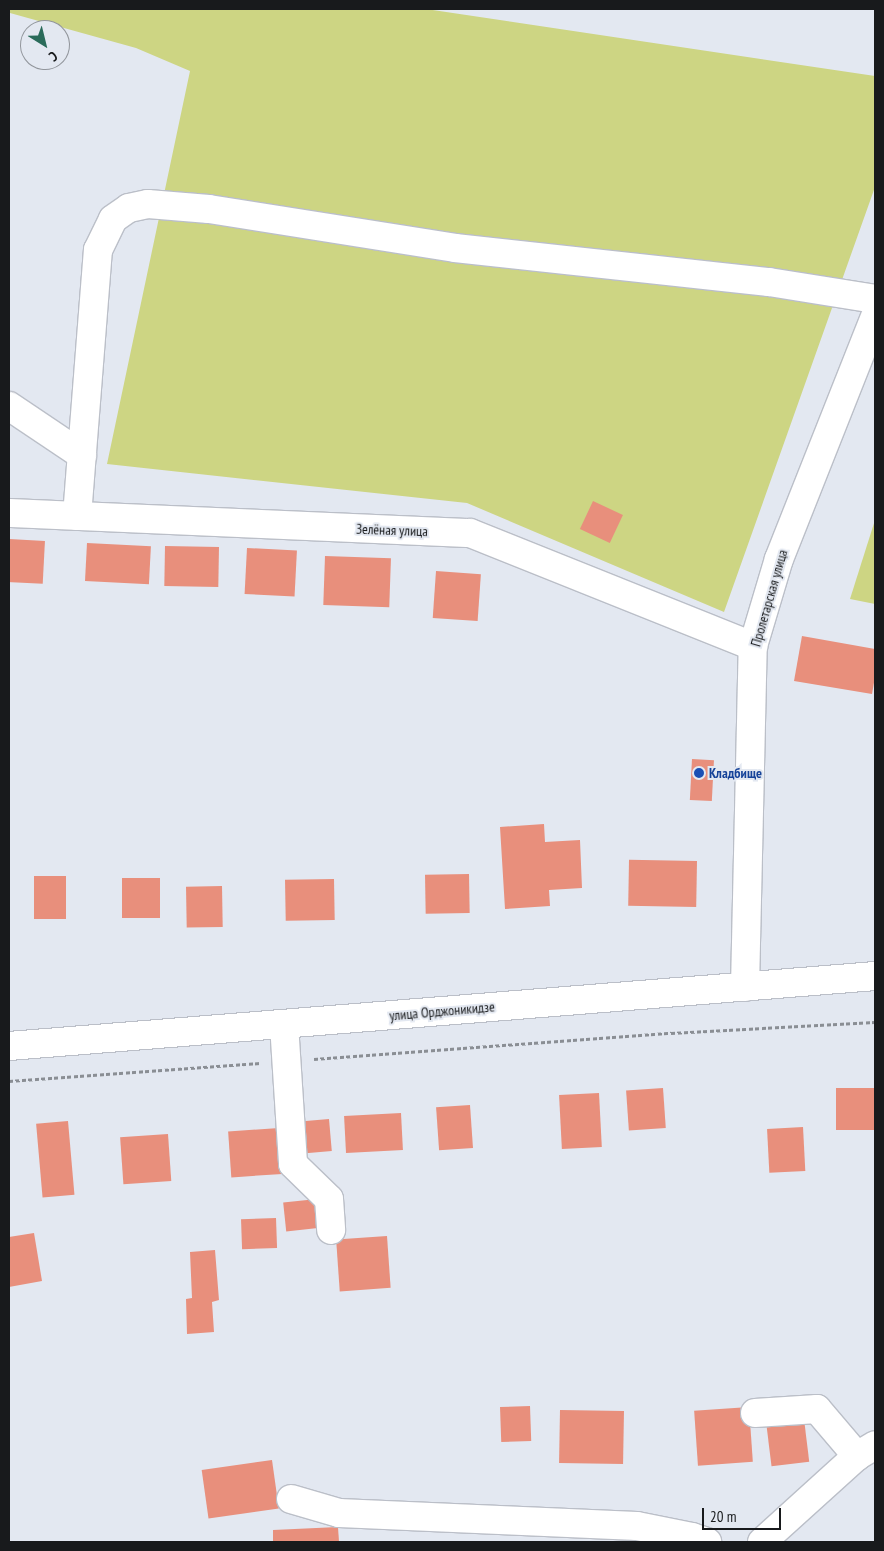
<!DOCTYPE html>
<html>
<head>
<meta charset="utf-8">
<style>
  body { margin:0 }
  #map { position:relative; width:884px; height:1551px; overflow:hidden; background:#e3e8f1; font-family:"PT Sans Narrow",sans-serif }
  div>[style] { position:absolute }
  .green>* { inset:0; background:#cdd583 }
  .building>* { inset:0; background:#e88f7c; transform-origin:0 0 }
  .path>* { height:3px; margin-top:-1.5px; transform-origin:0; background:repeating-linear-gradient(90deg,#8a8e94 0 4px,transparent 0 6.5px) }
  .roads { filter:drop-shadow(1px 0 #bbbfc8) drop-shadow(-1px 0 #bbbfc8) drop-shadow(0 1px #bbbfc8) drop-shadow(0 -1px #bbbfc8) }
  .minor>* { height:28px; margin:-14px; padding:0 14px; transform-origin:14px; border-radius:14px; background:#fff }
  .major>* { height:28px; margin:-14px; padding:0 14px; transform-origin:14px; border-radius:14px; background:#fff }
  .dots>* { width:14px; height:14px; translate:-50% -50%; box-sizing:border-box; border:2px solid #e3e8f1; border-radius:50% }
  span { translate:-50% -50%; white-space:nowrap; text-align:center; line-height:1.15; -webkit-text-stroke:4px #e3e8f1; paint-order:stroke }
  .street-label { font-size:14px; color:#181a1c }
  .transit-label { font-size:14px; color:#164399; font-weight:700 }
  .left { translate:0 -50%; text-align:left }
  .frame { position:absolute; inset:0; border:10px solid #181a1c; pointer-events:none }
  .north { position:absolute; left:20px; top:20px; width:50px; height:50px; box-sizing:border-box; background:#e3e8f1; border:1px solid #92969c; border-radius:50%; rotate:144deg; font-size:14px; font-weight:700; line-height:20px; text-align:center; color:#181a1c }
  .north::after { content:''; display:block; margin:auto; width:18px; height:22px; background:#2a6b5a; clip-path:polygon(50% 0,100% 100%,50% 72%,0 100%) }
  .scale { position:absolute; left:702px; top:1508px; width:79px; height:22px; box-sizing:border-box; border:2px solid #181a1c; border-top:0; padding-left:6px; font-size:15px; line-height:18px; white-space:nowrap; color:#181a1c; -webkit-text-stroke:4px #e3e8f1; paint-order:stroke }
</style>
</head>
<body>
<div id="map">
  <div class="green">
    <div style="clip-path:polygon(9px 9px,426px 9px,875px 76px,875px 187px,724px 612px,467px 503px,107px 464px,190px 71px,136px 48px,10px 13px)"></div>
    <div style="clip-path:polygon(875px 520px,875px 604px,850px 599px)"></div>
  </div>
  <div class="building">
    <div style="left:593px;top:501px;width:33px;height:31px;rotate:25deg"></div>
    <div style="left:9px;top:539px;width:36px;height:43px;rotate:3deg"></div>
    <div style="left:87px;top:543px;width:64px;height:38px;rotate:3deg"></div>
    <div style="left:165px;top:546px;width:54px;height:40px;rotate:1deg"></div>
    <div style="left:247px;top:548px;width:50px;height:46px;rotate:3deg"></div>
    <div style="left:325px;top:556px;width:66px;height:49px;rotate:2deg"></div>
    <div style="left:436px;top:571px;width:45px;height:47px;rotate:4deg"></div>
    <div style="clip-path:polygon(802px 636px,875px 649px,875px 677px,872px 694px,794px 681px)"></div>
    <div style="left:692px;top:759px;width:22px;height:41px;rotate:3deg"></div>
    <div style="clip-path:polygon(544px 824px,545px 842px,580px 840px,582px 888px,549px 890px,550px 906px,505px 909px,500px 827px)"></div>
    <div style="left:697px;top:861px;width:46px;height:68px;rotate:91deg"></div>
    <div style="left:469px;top:874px;width:39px;height:44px;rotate:89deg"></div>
    <div style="left:34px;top:876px;width:32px;height:43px"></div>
    <div style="left:160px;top:878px;width:40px;height:38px;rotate:90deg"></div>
    <div style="left:334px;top:879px;width:41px;height:49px;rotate:89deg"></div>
    <div style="left:222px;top:886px;width:41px;height:36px;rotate:89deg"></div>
    <div style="left:663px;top:1088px;width:40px;height:37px;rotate:86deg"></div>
    <div style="left:875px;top:1088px;width:42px;height:39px;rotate:90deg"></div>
    <div style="left:599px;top:1093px;width:54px;height:40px;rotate:87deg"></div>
    <div style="left:470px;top:1105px;width:43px;height:34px;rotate:86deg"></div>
    <div style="left:401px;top:1113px;width:37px;height:57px;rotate:87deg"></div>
    <div style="left:329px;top:1119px;width:32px;height:32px;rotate:85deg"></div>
    <div style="left:68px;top:1121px;width:74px;height:32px;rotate:85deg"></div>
    <div style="left:803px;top:1127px;width:44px;height:36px;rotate:87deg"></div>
    <div style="left:279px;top:1128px;width:46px;height:51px;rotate:86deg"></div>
    <div style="left:168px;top:1134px;width:47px;height:48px;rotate:86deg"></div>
    <div style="left:317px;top:1199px;width:29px;height:34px;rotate:84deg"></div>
    <div style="left:276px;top:1218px;width:30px;height:35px;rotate:88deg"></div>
    <div style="clip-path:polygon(34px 1233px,42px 1281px,9px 1287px,9px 1237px)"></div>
    <div style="left:387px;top:1236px;width:52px;height:51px;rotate:86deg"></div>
    <div style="clip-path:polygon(215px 1250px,219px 1300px,212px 1302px,214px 1332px,187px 1334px,186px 1299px,192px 1298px,190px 1252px)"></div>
    <div style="left:530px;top:1406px;width:35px;height:30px;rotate:88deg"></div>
    <div style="left:749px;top:1407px;width:55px;height:55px;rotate:86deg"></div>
    <div style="left:560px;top:1410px;width:64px;height:53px;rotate:1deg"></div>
    <div style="left:804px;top:1419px;width:43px;height:38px;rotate:83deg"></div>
    <div style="left:272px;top:1460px;width:49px;height:71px;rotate:82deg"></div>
    <div style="clip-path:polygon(338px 1527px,339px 1542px,273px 1542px,273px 1530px)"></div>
  </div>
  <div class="path">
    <div style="left:314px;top:1059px;width:358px;rotate:-4.2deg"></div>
    <div style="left:671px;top:1033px;width:204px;rotate:-3.1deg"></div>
    <div style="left:9px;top:1081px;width:252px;rotate:-4.1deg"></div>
  </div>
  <div class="roads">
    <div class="minor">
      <div style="left:9px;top:406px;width:88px;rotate:33.9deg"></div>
      <div style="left:9px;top:513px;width:461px;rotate:2.5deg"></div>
      <div style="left:470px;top:533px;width:305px;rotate:21.8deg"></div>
      <div style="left:77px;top:516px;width:267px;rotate:-85.5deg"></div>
      <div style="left:98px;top:250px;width:34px;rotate:-64deg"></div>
      <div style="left:113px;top:219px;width:19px;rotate:-35deg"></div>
      <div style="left:129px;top:208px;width:19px;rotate:-12deg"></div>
      <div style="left:148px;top:204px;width:61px;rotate:4.7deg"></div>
      <div style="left:209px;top:209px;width:249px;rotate:9deg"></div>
      <div style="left:455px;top:248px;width:316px;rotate:6.2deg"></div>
      <div style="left:769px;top:282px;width:107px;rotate:9.1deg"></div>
      <div style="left:745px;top:987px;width:341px;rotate:-88.7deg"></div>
      <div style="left:753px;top:646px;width:91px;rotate:-73.4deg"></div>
      <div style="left:779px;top:559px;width:261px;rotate:-68.4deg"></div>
      <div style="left:284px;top:1024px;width:140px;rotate:86.3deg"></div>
      <div style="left:293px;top:1164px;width:50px;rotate:44.2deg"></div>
      <div style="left:329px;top:1199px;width:31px;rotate:86deg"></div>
      <div style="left:755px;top:1413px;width:62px;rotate:-3.7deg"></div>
      <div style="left:817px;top:1409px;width:62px;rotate:49.6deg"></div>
      <div style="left:291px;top:1499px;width:50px;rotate:16.3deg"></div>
      <div style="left:339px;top:1513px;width:298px;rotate:2.5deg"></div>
      <div style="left:637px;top:1526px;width:56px;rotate:11.3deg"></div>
      <div style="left:692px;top:1537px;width:16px;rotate:18deg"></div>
      <div style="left:762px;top:1542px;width:128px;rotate:-42.2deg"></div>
      <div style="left:857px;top:1456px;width:21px;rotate:-31deg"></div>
    </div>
    <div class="major">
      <div style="left:9px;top:1046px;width:869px;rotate:-4.62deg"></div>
    </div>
  </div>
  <div class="dots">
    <div style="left:699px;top:773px;background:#1a4fb4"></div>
  </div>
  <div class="street-label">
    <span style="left:392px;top:530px;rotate:2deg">Зелёная улица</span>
    <span style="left:769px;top:598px;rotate:-74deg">Пролетарская улица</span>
    <span style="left:442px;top:1011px;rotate:-5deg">улица Орджоникидзе</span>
  </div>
  <div class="transit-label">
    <span class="left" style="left:709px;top:773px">Кладбище</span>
  </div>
  <div class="frame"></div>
  <div class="north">С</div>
  <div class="scale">20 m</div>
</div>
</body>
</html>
